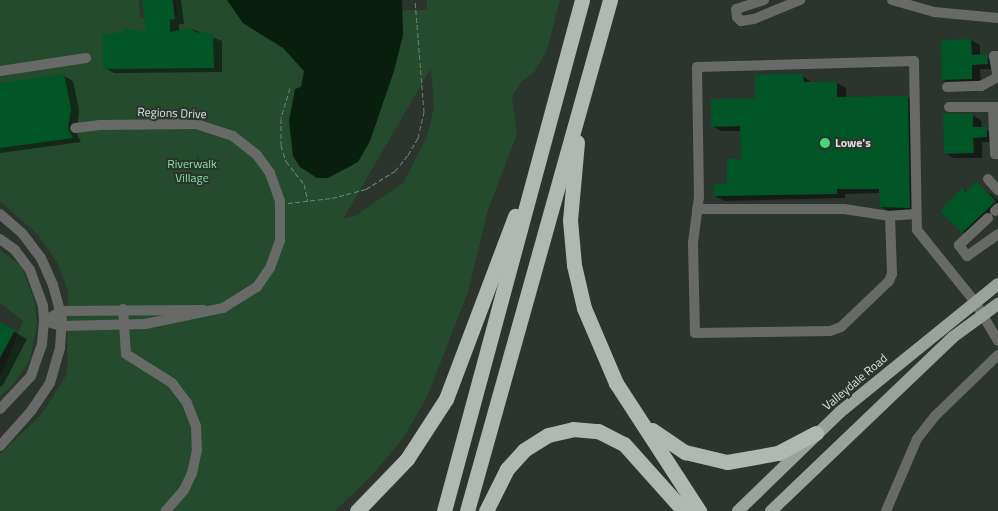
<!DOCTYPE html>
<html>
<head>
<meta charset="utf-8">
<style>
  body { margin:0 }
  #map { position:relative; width:998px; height:511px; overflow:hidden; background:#2c342e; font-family:"Titillium Web",sans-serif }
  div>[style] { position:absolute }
  .green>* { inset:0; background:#244b2e }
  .water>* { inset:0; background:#081e0e }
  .shadow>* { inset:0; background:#0007 }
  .building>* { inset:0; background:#005626 }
  .path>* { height:1px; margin-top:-0.5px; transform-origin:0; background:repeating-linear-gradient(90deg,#767d78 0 5px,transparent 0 7.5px) }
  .minor>* { height:10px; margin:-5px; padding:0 5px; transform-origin:5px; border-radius:5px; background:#676a67 }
  .major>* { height:12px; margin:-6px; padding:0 6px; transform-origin:6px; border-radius:6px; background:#9ba29c }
  .highway>* { height:15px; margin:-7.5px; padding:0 7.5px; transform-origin:7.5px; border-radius:7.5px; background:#afb8b1 }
  .dots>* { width:14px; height:14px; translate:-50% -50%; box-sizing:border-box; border:2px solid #2c342e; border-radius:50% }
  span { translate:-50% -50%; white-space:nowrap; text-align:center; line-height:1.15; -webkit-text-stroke:4px #2c342e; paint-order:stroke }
  .street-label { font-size:12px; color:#dbe0dc }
  .poi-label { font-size:12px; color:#dbe0dc; font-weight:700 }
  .left { translate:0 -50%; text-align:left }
  .park-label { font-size:12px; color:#83e49c }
</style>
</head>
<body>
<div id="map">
  <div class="green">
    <div style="clip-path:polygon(evenodd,0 0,139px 0,140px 18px,177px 17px,175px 0,227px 0,239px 15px,427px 10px,427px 0,560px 0,547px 50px,535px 71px,522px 81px,512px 96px,517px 134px,488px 210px,468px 292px,427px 397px,404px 437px,375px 472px,335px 511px,0 511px,0 454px,41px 415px,67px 374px,68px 291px,57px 262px,38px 235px,0 201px,0 0,431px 68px,434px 107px,427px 137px,403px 183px,355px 216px,343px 219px,431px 68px)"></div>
    <div style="clip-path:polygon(0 250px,21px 266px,34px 299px,37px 323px,30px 360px,13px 385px,0 396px,0 377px,23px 321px,0 303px)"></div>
  </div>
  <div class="water">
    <div style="clip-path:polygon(227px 0,402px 0,403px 35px,394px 71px,370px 141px,358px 162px,328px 178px,317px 178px,300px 167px,293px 156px,289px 121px,295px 89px,301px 87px,304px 71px,283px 48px,243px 23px)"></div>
  </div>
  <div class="shadow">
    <div style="clip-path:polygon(144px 0,181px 0,184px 24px,179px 24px,179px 32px,192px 29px,222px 41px,222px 72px,114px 73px,105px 68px,147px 33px)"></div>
    <div style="clip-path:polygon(971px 40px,980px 45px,980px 56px,996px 61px,996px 69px,980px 69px,981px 84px,952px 85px,943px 80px)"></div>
    <div style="clip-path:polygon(64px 76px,73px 81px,79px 109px,77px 134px,81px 142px,0 153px,0 84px)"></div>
    <div style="clip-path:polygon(803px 76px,812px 83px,837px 83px,846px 88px,846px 98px,907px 97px,916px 102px,918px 212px,890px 212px,881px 207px,881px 193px,845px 194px,845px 198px,724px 201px,715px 196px,729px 185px,742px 160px,741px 131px,721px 131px,712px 126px)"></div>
    <div style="clip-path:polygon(972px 115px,981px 120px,982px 128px,996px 134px,996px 142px,982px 142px,982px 158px,954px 158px,945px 153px)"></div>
    <div style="clip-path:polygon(976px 183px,998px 200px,998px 212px,972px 237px,963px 232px,963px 189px,968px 192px)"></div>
    <div style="clip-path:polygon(0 324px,27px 339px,2px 387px,0 386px)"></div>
  </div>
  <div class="building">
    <div style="clip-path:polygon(142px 0,173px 0,175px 19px,170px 20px,170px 32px,192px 28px,195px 32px,213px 34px,214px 68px,103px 69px,103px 35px,122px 32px,124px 29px,146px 32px)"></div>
    <div style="clip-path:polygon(971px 39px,972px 55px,987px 54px,988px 64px,972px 65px,972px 79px,942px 80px,941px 40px)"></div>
    <div style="clip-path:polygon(64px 74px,71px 109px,68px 129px,73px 138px,0 148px,0 83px)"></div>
    <div style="clip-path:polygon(803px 74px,804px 82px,837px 82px,837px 97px,908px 96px,910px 208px,880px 207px,879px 189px,837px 189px,837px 194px,714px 196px,713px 184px,727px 184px,727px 159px,741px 159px,740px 126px,711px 127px,711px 99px,755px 98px,755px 75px)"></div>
    <div style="clip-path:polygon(943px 113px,973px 114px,973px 127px,987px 127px,987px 137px,973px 138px,974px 153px,944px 154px)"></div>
    <div style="clip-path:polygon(976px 181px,996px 201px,962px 233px,940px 211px,962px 188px,966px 192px)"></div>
    <div style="clip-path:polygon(0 322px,15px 330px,0 358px)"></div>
  </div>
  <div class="path">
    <div style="left:290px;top:88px;width:31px;rotate:107deg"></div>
    <div style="left:281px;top:118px;width:27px;rotate:90deg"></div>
    <div style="left:281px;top:145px;width:17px;rotate:73deg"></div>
    <div style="left:286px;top:161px;width:29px;rotate:52deg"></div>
    <div style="left:304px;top:184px;width:17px;rotate:77deg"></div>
    <div style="left:288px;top:203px;width:44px;rotate:-6.5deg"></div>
    <div style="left:332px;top:198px;width:35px;rotate:-15deg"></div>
    <div style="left:366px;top:189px;width:34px;rotate:-32deg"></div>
    <div style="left:395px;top:171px;width:21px;rotate:-51deg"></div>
    <div style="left:408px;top:155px;width:20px;rotate:-60deg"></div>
    <div style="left:418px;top:138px;width:27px;rotate:-77deg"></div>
    <div style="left:424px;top:112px;width:112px;rotate:-94.6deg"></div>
  </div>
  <div class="minor">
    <div style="left:764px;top:0;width:29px;rotate:162deg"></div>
    <div style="left:736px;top:9px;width:8px;rotate:83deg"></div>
    <div style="left:737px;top:17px;width:6px;rotate:45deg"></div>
    <div style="left:741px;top:21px;width:13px;rotate:-9deg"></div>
    <div style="left:754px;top:19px;width:50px;rotate:-22.4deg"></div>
    <div style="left:892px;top:0;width:44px;rotate:15.9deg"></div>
    <div style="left:934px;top:12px;width:64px;rotate:5.4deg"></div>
    <div style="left:998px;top:56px;width:4px;rotate:180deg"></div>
    <div style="left:994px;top:56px;width:22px;rotate:80deg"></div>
    <div style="left:0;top:71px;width:87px;rotate:-8.6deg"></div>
    <div style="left:947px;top:87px;width:34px;rotate:-2deg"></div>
    <div style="left:981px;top:86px;width:17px;rotate:-28deg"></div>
    <div style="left:949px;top:107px;width:49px"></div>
    <div style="left:993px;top:107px;width:25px;rotate:88deg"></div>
    <div style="left:994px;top:132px;width:4px"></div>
    <div style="left:994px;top:132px;width:22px;rotate:87deg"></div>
    <div style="left:995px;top:154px;width:3px"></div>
    <div style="left:988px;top:179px;width:15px;rotate:48deg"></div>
    <div style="left:697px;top:209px;width:147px"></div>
    <div style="left:844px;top:209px;width:47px;rotate:8.7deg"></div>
    <div style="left:995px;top:211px;width:4px;rotate:-45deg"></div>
    <div style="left:0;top:214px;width:29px;rotate:41deg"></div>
    <div style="left:22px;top:233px;width:31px;rotate:53deg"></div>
    <div style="left:41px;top:258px;width:30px;rotate:66deg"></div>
    <div style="left:53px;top:285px;width:35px;rotate:75deg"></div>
    <div style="left:62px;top:319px;width:29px;rotate:94deg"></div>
    <div style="left:60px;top:348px;width:36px;rotate:106deg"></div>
    <div style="left:50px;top:383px;width:32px;rotate:124deg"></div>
    <div style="left:32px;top:410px;width:48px;rotate:131.6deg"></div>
    <div style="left:916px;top:214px;width:26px;rotate:176deg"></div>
    <div style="left:890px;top:216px;width:58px;rotate:88deg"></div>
    <div style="left:892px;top:274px;width:8px;rotate:113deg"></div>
    <div style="left:889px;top:281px;width:66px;rotate:136.2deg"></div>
    <div style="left:841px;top:327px;width:12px;rotate:160deg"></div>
    <div style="left:830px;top:331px;width:135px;rotate:179.2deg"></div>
    <div style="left:695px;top:333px;width:90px;rotate:-91.3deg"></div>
    <div style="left:693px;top:243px;width:46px;rotate:-82.6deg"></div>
    <div style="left:699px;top:197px;width:130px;rotate:-90.9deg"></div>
    <div style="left:697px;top:67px;width:217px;rotate:-1.6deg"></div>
    <div style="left:914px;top:61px;width:169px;rotate:89deg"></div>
    <div style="left:917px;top:230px;width:92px;rotate:51.1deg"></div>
    <div style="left:975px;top:302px;width:45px;rotate:59.5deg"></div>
    <div style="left:988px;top:218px;width:40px;rotate:137deg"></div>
    <div style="left:959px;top:245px;width:14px;rotate:54deg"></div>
    <div style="left:967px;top:256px;width:38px;rotate:-35deg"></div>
    <div style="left:0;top:239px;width:19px;rotate:36deg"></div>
    <div style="left:15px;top:250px;width:25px;rotate:53deg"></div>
    <div style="left:30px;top:270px;width:38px;rotate:70deg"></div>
    <div style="left:43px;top:306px;width:15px;rotate:86deg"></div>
    <div style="left:44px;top:321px;width:23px;rotate:95deg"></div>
    <div style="left:42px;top:344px;width:34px;rotate:109deg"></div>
    <div style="left:31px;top:376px;width:45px;rotate:133.2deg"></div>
    <div style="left:123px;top:309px;width:45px;rotate:86.2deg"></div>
    <div style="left:126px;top:354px;width:54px;rotate:32.2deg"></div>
    <div style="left:172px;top:383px;width:25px;rotate:53deg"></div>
    <div style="left:187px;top:403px;width:25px;rotate:69deg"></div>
    <div style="left:196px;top:426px;width:24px;rotate:88deg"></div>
    <div style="left:197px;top:450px;width:24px;rotate:102deg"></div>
    <div style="left:192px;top:473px;width:19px;rotate:115deg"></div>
    <div style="left:184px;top:490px;width:28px;rotate:131deg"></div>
    <div style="left:44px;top:321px;width:18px;rotate:16deg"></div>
    <div style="left:61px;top:326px;width:84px;rotate:-1.4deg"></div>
    <div style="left:145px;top:324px;width:80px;rotate:-11.6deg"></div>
    <div style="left:223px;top:308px;width:40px;rotate:-32deg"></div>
    <div style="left:257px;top:287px;width:23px;rotate:-56deg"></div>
    <div style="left:270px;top:268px;width:29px;rotate:-70deg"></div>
    <div style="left:280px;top:241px;width:40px;rotate:-90deg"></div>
    <div style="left:280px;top:201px;width:30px;rotate:-110deg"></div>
    <div style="left:270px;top:173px;width:22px;rotate:-126deg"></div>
    <div style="left:257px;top:155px;width:31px;rotate:-142deg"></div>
    <div style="left:233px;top:136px;width:38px;rotate:-162deg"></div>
    <div style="left:197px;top:124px;width:97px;rotate:179.4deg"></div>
    <div style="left:100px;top:125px;width:25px;rotate:173deg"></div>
    <div style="left:44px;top:321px;width:20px;rotate:-30deg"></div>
    <div style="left:61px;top:311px;width:142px;rotate:-0.4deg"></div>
    <div style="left:886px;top:511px;width:78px;rotate:-66.7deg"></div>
    <div style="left:917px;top:439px;width:29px;rotate:-52deg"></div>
    <div style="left:935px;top:416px;width:88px;rotate:-44.1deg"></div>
  </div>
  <div class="major">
    <div style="left:738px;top:511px;width:142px;rotate:-44.1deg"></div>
    <div style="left:840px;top:412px;width:203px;rotate:-39deg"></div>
    <div style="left:771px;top:511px;width:252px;rotate:-43.7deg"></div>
    <div style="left:953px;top:337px;width:56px;rotate:-36.3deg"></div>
  </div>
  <div class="highway">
    <div style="left:577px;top:142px;width:78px;rotate:95.1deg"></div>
    <div style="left:570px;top:220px;width:45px;rotate:84.9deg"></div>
    <div style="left:574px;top:265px;width:44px;rotate:76.9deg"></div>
    <div style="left:584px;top:308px;width:82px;rotate:66.9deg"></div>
    <div style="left:616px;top:383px;width:153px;rotate:57deg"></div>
    <div style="left:652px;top:430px;width:40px;rotate:34deg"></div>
    <div style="left:685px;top:452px;width:43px;rotate:13.4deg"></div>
    <div style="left:727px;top:462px;width:52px;rotate:-10deg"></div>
    <div style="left:778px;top:453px;width:43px;rotate:-27.8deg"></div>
    <div style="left:357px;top:511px;width:72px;rotate:-46.1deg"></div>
    <div style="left:407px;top:459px;width:72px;rotate:-57deg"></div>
    <div style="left:446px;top:399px;width:196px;rotate:-69.3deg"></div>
    <div style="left:444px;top:511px;width:529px;rotate:-74.89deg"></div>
    <div style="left:467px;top:511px;width:531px;rotate:-74.37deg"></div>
    <div style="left:486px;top:511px;width:47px;rotate:-63.4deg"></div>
    <div style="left:507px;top:469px;width:25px;rotate:-48deg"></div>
    <div style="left:524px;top:450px;width:28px;rotate:-32deg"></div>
    <div style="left:548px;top:435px;width:26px;rotate:-13deg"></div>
    <div style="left:573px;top:429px;width:25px;rotate:5deg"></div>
    <div style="left:598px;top:431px;width:29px;rotate:27deg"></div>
    <div style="left:624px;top:444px;width:90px;rotate:48.2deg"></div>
  </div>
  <div class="dots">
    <div style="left:825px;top:143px;background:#48d778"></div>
  </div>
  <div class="street-label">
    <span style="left:172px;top:113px;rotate:2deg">Regions Drive</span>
    <span style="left:855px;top:382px;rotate:-40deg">Valleydale Road</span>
  </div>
  <div class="poi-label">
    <span class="left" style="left:835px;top:143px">Lowe's</span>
  </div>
  <div class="park-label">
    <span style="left:192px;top:171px">Riverwalk<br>Village</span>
  </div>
</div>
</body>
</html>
